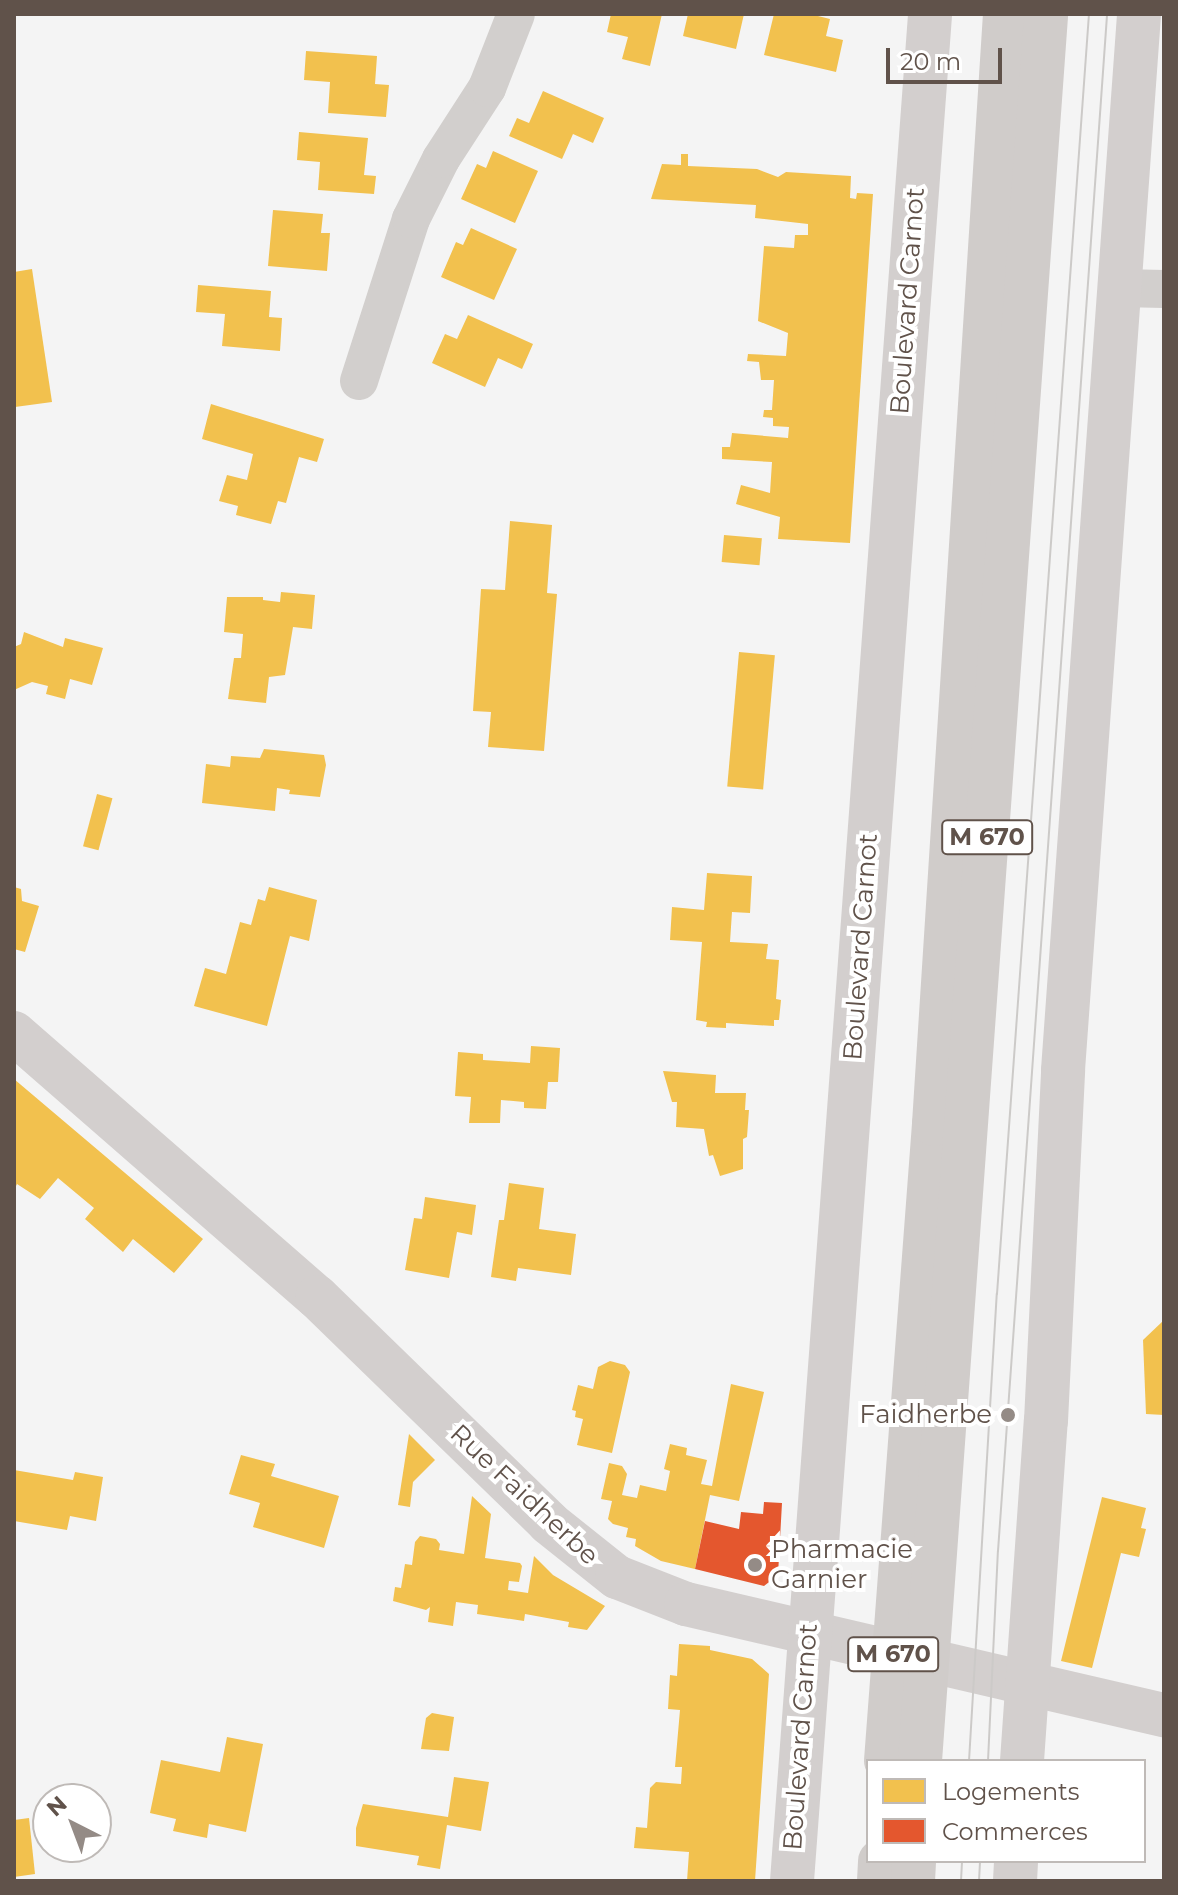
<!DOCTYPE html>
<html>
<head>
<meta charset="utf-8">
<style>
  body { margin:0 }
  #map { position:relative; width:1178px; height:1895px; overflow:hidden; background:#f4f4f4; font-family:Montserrat,sans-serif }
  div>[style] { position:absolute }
  .homes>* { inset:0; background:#f2c14e; transform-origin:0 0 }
  .shops>* { inset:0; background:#e4572e }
  .street>* { height:38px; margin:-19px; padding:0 19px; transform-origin:19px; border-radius:19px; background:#d2cfcd }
  .secondary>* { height:44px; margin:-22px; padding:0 22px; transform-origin:22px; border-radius:22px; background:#d3cfce }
  .primary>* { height:44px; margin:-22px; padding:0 22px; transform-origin:22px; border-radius:22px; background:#d0ccca }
  .tram>* { height:2px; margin:-1px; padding:0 1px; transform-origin:1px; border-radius:1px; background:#cccac8 }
  .dots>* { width:22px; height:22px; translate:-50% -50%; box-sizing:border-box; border:4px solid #fff; border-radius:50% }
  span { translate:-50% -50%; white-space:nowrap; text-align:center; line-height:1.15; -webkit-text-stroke:8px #fff; paint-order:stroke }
  .shield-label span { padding:2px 6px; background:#fff; border:2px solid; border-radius:6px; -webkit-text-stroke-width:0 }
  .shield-label { font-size:24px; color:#60524a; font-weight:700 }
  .street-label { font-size:26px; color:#60524a }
  .poi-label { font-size:26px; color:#60524a }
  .right { translate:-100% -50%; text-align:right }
  .left { translate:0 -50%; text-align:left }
  .frame { position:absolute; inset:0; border:16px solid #60524a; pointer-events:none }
  .legend { position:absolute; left:866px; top:1759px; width:280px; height:104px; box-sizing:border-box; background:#fff; border:2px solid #bfbab7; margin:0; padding:10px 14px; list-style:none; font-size:24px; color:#60524a }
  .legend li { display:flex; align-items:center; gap:16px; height:40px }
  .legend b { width:40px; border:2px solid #bfbab7 }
  .north { position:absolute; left:32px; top:1783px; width:80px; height:80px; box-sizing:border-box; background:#fff; border:2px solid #bfbab7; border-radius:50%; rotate:318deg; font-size:22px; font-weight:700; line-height:32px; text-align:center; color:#60524a }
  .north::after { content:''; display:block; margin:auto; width:28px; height:36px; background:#948b86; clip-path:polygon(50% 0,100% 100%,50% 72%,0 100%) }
  .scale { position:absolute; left:886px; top:48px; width:116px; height:36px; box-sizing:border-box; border:4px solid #60524a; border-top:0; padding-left:10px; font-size:24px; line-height:28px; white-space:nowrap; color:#60524a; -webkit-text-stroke:6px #fff; paint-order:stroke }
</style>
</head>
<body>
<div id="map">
  <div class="homes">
    <div style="clip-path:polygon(611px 14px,662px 14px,650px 66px,622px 59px,628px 37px,607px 32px)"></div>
    <div style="clip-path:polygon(688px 14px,744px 14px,736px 49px,683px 36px)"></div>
    <div style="clip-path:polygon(774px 14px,810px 14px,830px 19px,826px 36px,843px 40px,836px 72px,764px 55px)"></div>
    <div style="clip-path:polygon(306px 51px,377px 56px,375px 84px,389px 85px,386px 117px,328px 113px,330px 82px,304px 80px)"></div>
    <div style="clip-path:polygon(543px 91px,604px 118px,593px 143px,573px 134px,562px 159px,509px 136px,517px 118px,529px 123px)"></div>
    <div style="clip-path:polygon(299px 132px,368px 138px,364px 175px,376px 176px,374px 194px,318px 190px,320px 162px,297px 160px)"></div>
    <div style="clip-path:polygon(493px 151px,538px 171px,515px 223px,461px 199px,477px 164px,486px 168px)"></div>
    <div style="clip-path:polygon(681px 154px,688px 154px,688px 166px,757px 169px,778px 177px,786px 172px,851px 176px,850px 198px,856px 199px,857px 193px,873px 194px,850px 543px,778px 539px,780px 517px,736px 504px,741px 485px,770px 493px,772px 462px,722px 459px,722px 447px,730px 447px,732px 433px,788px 438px,789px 427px,773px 426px,773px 418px,763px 417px,764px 410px,772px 410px,774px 380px,761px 380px,759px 362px,747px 361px,748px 354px,786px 356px,788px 333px,758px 321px,764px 246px,794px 248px,795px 235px,808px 235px,808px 224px,755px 218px,756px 205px,651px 199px,662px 164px,681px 165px)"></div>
    <div style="clip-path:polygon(273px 210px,323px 214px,321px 233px,330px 233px,327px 271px,268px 266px)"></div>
    <div style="clip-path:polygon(471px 228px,517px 249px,494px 300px,441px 277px,456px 242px,463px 245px)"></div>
    <div style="clip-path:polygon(32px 269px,52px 402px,15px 407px,14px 272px)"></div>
    <div style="clip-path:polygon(198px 285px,271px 291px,269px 317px,282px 318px,280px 351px,222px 346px,225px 314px,196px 312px)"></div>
    <div style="clip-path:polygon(468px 315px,533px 344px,522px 369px,498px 358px,485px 387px,432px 363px,445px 334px,457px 339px)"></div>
    <div style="clip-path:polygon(211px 404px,324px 439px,317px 462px,299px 457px,286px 503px,278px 501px,271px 524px,236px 515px,238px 506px,219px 501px,227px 475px,247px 480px,253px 454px,202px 439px)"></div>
    <div style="clip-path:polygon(510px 521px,552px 525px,547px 593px,557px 594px,544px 751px,488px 747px,491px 712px,473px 711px,481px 589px,505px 590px)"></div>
    <div style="left:724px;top:535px;width:38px;height:27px;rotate:5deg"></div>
    <div style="clip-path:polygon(281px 592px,315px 595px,312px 629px,293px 627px,285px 675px,269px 677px,266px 703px,228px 699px,234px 658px,241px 658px,243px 634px,224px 632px,227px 597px,263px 597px,263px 600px,280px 602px)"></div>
    <div style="clip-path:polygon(24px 632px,63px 647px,65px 638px,103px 648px,92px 685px,70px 679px,65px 699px,46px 694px,48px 686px,32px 682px,14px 690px,14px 647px,21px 644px)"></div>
    <div style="left:739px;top:652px;width:36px;height:135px;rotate:5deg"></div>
    <div style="clip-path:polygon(264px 749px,324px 755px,326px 765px,320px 797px,289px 794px,290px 790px,277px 788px,275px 811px,202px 803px,206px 764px,230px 767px,231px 756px,260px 758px)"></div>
    <div style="left:97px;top:794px;width:16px;height:54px;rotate:15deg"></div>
    <div style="clip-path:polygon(707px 873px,752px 876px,750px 913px,732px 912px,730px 942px,768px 944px,766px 959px,779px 960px,776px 999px,781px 1000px,779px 1020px,774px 1020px,774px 1026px,726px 1023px,726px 1028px,706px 1027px,707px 1022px,696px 1020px,702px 942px,670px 940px,672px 907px,704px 910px)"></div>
    <div style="clip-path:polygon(14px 887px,21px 889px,22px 901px,39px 906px,25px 952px,14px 949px)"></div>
    <div style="clip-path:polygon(269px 887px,317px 900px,309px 941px,290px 936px,267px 1026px,194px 1006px,205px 968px,226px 974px,240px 922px,251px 925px,258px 899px,265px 901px)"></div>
    <div style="clip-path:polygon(531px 1046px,560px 1048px,558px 1082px,548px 1082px,546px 1109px,524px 1108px,524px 1102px,501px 1100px,500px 1123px,469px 1123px,471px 1097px,455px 1096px,458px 1052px,483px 1054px,483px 1060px,530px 1063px)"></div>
    <div style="clip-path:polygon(663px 1071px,716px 1075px,715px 1093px,746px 1093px,745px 1110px,749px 1110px,747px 1137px,743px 1139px,743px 1169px,720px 1176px,713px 1155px,709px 1156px,704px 1129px,676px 1127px,677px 1102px,672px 1102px)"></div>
    <div style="clip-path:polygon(14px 1079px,203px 1239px,174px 1273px,133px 1239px,123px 1252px,85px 1219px,94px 1208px,58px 1178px,40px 1199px,17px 1184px,14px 1190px)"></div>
    <div style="clip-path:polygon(509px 1183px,544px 1188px,539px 1229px,576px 1234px,571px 1275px,518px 1268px,516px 1281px,491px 1277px,499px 1220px,504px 1220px)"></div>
    <div style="clip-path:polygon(425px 1197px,476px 1205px,472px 1235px,457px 1232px,449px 1278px,405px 1270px,414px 1218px,422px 1219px)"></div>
    <div style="clip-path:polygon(1164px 1320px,1164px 1415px,1146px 1414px,1143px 1340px)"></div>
    <div style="clip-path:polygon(610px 1361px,625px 1365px,630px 1372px,612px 1453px,577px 1445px,583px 1419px,575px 1417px,576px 1411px,572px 1410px,578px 1385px,593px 1389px,598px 1367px)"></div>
    <div style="clip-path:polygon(731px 1384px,764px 1392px,739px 1501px,710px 1495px,695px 1569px,661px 1561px,635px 1546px,636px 1539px,626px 1537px,628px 1528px,613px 1524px,608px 1519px,612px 1501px,601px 1499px,609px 1463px,622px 1466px,627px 1474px,622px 1495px,637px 1498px,640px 1485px,666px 1491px,670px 1471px,664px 1469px,670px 1444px,687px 1448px,686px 1455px,707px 1460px,701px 1484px,712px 1486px)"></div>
    <div style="clip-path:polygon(409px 1434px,435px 1460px,413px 1482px,410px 1507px,398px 1505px)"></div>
    <div style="clip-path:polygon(241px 1455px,275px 1464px,271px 1476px,339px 1496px,324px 1548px,253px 1527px,260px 1503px,229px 1494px)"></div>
    <div style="clip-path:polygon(14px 1470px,73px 1480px,75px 1472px,103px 1477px,96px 1521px,70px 1516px,67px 1530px,14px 1521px)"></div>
    <div style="clip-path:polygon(472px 1496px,491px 1514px,485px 1558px,520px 1563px,522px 1566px,519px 1582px,509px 1581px,508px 1590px,528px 1593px,534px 1556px,553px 1575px,605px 1606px,587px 1630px,568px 1627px,569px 1622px,525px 1614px,524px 1621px,477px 1614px,478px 1605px,456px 1602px,453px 1626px,428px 1622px,430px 1607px,426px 1610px,393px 1601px,395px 1587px,401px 1588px,405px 1564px,412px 1565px,415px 1542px,420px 1536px,436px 1539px,440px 1544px,439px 1550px,464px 1554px)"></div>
    <div style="clip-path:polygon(1102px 1497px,1146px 1508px,1141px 1528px,1146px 1529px,1139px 1557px,1121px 1553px,1092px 1668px,1061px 1661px)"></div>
    <div style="clip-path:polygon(679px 1644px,710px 1646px,710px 1650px,752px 1659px,769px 1674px,755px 1881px,687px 1881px,689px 1852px,634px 1848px,636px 1827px,647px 1828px,650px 1788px,656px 1782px,681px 1784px,682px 1767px,675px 1767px,680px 1710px,668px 1709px,670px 1675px,677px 1676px)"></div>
    <div style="clip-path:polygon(432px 1713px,454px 1717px,449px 1751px,421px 1749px,426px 1718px)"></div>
    <div style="clip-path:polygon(227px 1737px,263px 1744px,246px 1832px,209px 1824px,207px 1838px,173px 1831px,176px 1819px,150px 1813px,161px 1760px,220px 1772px)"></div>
    <div style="clip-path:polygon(454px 1777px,489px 1782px,481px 1831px,447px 1825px,440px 1869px,417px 1865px,419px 1856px,356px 1846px,356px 1828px,363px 1804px,448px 1817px)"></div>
    <div style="clip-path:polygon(29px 1818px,35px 1874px,14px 1877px,14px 1820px)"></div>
  </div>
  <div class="shops">
    <div style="clip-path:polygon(764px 1502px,782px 1503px,778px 1575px,764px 1586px,695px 1569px,705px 1521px,739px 1529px,741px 1512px,763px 1514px)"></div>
  </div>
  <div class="street">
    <div style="left:1120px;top:288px;width:44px;rotate:1.3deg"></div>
    <div style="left:359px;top:381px;width:170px;rotate:-72.2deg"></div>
    <div style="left:411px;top:219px;width:67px;rotate:-63.4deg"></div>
    <div style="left:441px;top:159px;width:85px;rotate:-57.1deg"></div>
    <div style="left:487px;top:88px;width:79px;rotate:-68.6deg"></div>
  </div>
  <div class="secondary">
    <div style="left:14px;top:1033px;width:402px;rotate:41.1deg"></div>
    <div style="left:317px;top:1297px;width:324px;rotate:44.2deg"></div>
    <div style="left:549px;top:1523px;width:87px;rotate:38.5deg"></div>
    <div style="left:617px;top:1577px;width:74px;rotate:21.4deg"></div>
    <div style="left:686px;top:1604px;width:491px;rotate:13.1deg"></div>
    <div style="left:1022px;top:1761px;width:341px;rotate:-86deg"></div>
    <div style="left:1046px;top:1421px;width:351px;rotate:-87.2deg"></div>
    <div style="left:1063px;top:1070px;width:1059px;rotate:-85.88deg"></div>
    <div style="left:792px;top:1881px;width:1872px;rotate:-85.77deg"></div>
    <div style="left:1015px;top:1881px;width:20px;rotate:-87deg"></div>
  </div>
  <div class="primary">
    <div style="left:886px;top:1761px;width:639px;rotate:-85.69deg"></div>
    <div style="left:934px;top:1124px;width:1112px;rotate:-86.34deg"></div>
    <div style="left:920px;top:1761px;width:1752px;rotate:-85.87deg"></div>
    <div style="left:879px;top:1881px;width:20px;rotate:-87deg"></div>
    <div style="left:913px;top:1881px;width:20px;rotate:-87deg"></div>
  </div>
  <div class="tram">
    <div style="left:969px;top:1761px;width:468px;rotate:-86.6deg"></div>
    <div style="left:997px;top:1294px;width:1283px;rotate:-85.89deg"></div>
    <div style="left:988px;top:1761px;width:210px;rotate:-87.3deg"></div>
    <div style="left:998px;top:1551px;width:1541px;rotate:-85.94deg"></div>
    <div style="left:961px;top:1881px;width:20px;rotate:-87deg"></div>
    <div style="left:979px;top:1881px;width:20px;rotate:-87deg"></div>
  </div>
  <div class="dots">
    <div style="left:1008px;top:1415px;background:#948b86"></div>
    <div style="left:755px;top:1565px;background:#948b86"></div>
  </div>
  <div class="shield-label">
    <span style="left:987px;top:837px">M 670</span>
    <span style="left:893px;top:1654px">M 670</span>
  </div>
  <div class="street-label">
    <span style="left:908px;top:301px;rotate:-86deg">Boulevard Carnot</span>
    <span style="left:861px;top:947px;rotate:-86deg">Boulevard Carnot</span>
    <span style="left:524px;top:1495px;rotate:43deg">Rue Faidherbe</span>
    <span style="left:801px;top:1737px;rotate:-86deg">Boulevard Carnot</span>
  </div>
  <div class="poi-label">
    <span class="right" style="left:992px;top:1415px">Faidherbe</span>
    <span class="left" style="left:771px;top:1565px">Pharmacie<br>Garnier</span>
  </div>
  <div class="frame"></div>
  <ul class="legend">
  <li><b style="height:22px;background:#f2c14e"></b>Logements</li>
  <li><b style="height:22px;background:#e4572e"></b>Commerces</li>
  </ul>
  <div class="north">N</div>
  <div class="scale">20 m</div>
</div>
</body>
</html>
